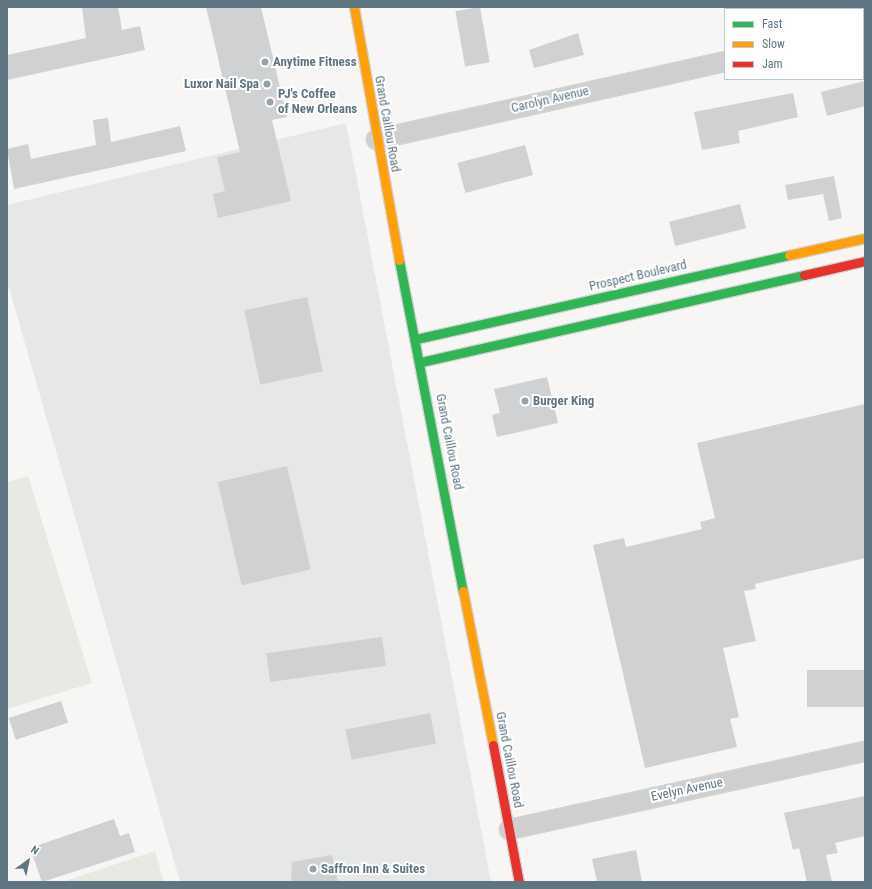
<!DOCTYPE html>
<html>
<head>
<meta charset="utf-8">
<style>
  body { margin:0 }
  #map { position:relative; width:872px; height:889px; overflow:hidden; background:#f7f6f5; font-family:"Roboto Condensed",sans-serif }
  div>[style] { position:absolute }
  .built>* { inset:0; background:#e6e8e7 }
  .green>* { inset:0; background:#e6eae3 }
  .building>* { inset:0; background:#cfd1d2; transform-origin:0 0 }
  .roads { filter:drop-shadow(1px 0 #d3d4d4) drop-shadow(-1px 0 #d3d4d4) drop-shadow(0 1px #d3d4d4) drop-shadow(0 -1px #d3d4d4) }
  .street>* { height:19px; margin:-9.5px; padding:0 9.5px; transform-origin:9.5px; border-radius:9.5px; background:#ced0d0 }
  .fast>* { height:9px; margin:-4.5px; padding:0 4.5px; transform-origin:4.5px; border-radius:4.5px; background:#30b455 }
  .slow>* { height:9px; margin:-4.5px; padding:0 4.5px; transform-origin:4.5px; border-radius:4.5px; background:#ff9f0a }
  .jam>* { height:9px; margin:-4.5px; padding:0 4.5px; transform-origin:4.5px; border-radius:4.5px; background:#e5322d }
  .dots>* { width:11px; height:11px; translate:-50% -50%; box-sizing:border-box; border:2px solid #fff; border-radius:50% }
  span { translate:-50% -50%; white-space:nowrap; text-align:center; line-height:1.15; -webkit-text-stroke:4px #fff; paint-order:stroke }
  .poi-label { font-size:13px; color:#5f7682; font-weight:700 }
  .left { translate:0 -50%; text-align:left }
  .right { translate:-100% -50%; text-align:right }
  .street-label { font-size:13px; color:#5f7682 }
  .frame { position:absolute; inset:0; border:8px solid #5f7682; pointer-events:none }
  .legend { position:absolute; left:724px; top:8px; width:140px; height:72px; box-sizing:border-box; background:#fff; border:1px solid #bfc8cd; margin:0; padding:5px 7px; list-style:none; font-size:12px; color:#5f7682 }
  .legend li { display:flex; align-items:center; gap:8px; height:20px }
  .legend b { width:20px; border:1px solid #bfc8cd }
  .north { position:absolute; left:8px; top:841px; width:40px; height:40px; -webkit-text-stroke:3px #fff; paint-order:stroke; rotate:33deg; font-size:11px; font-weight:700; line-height:16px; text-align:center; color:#5f7682 }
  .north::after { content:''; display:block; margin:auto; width:14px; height:18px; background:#5f7682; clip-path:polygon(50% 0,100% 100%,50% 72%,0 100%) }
</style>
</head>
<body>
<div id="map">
  <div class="built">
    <div style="clip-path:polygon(346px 123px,491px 882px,180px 882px,7px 281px,7px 205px)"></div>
  </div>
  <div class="green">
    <div style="clip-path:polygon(28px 476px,92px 683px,7px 709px,7px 482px)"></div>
    <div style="clip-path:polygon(155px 851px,164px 882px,62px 882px)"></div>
  </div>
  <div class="building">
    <div style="clip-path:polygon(82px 7px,118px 7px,122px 30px,140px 26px,145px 50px,7px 80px,7px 55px,86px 38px)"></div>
    <div style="clip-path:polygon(206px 7px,261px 7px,287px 117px,272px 120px,291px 201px,218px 218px,213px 194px,225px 191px,217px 157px,240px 152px)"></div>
    <div style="left:480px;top:7px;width:56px;height:25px;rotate:80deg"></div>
    <div style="clip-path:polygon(578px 33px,584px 55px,534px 68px,529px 50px)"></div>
    <div style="clip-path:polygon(865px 81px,865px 106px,827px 116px,821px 92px)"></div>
    <div style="clip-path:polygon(793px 93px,798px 117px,738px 131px,740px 143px,702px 150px,694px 112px)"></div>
    <div style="clip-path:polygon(108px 118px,111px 142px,180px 126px,186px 151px,14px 189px,7px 149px,28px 144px,31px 159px,96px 145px,93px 120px)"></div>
    <div style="left:525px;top:145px;width:31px;height:70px;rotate:75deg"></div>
    <div style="clip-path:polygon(834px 176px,842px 218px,829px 221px,823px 194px,788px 200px,785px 185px)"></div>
    <div style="left:740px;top:204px;width:25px;height:73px;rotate:76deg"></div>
    <div style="left:307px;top:297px;width:76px;height:64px;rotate:78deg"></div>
    <div style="clip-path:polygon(547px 377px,558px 423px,497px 437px,492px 415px,500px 413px,494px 389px)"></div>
    <div style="clip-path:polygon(865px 404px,865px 558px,755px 584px,756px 589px,744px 591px,756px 641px,723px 648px,739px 717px,730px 719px,737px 747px,645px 768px,593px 545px,624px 538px,626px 547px,702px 529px,700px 522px,715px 518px,697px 443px)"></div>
    <div style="left:287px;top:466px;width:106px;height:71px;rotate:77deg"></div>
    <div style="left:382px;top:637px;width:29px;height:117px;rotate:82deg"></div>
    <div style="left:865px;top:670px;width:37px;height:58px;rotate:90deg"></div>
    <div style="left:61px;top:701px;width:23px;height:55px;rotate:72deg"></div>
    <div style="left:430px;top:713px;width:31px;height:86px;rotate:79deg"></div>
    <div style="clip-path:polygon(865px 796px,865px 836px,835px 843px,838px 853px,826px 855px,832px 882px,807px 882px,799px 848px,793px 850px,784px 813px)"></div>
    <div style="clip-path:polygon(114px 819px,120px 836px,129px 833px,135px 852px,42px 882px,30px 848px)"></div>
    <div style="clip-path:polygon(636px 850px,642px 882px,597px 882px,592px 859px)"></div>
    <div style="clip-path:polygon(332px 855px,338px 882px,291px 882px,292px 862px)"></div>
  </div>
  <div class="roads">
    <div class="street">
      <div style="left:863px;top:29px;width:2px"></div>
      <div style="left:376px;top:139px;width:358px;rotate:-12.6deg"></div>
      <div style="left:509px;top:829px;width:364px;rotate:-12.4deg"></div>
    </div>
    <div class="fast">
      <div style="left:399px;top:260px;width:337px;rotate:79.1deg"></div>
      <div style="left:416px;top:339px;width:382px;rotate:-12.7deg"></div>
      <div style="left:421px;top:362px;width:393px;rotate:-12.8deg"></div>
    </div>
    <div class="slow">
      <div style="left:354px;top:7px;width:257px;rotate:79.9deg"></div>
      <div style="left:789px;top:255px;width:78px;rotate:-12.6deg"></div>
      <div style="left:463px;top:591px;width:157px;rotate:79deg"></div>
    </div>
    <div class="jam">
      <div style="left:804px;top:275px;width:63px;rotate:-12.9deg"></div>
      <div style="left:493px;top:745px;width:139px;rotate:79.3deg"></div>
    </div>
  </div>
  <div class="dots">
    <div style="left:265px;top:62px;background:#94a3aa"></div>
    <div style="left:267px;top:84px;background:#94a3aa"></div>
    <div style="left:270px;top:102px;background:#94a3aa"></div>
    <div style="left:525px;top:401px;background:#94a3aa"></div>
    <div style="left:313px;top:869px;background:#94a3aa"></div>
  </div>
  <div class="poi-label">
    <span class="left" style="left:273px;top:62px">Anytime Fitness</span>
    <span class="right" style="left:259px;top:84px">Luxor Nail Spa</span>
    <span class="left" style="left:278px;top:102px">PJ's Coffee<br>of New Orleans</span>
    <span class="left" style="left:533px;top:401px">Burger King</span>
    <span class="left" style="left:321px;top:869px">Saffron Inn &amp; Suites</span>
  </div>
  <div class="street-label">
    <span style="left:550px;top:100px;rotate:-13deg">Carolyn Avenue</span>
    <span style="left:387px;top:124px;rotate:80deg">Grand Caillou Road</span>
    <span style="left:638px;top:276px;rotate:-13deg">Prospect Boulevard</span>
    <span style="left:449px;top:442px;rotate:79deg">Grand Caillou Road</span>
    <span style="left:509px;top:760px;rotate:79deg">Grand Caillou Road</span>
    <span style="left:687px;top:790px;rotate:-12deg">Evelyn Avenue</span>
  </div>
  <div class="frame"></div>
  <ul class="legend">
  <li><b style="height:5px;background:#30b455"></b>Fast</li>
  <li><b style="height:5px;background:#ff9f0a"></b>Slow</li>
  <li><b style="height:5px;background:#e5322d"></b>Jam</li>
  </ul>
  <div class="north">N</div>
</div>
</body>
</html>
